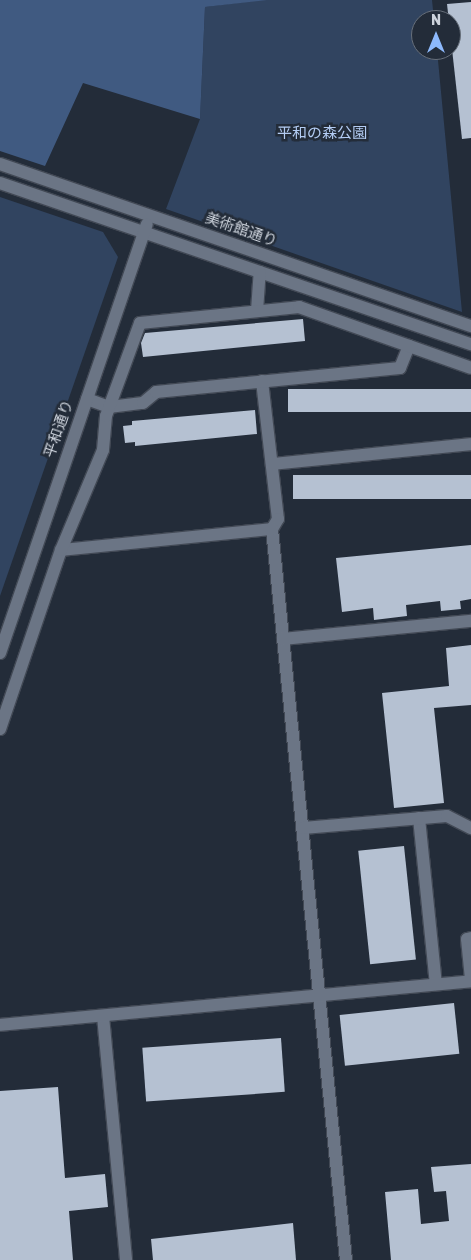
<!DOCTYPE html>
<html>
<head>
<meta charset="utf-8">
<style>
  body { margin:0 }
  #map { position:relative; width:471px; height:1260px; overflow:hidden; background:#232c39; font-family:Rubik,"Noto Sans JP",sans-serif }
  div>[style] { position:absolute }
  .green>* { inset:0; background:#314460 }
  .forest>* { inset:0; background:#405a81 }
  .building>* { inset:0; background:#b5c1d2; transform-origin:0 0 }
  .roads { filter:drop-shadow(1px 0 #424955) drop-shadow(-1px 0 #424955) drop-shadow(0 1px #424955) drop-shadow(0 -1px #424955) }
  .minor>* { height:12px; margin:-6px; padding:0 6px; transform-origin:6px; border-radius:6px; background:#6b7585 }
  span { translate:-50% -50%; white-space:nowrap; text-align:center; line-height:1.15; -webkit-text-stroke:5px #232c39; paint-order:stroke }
  .park-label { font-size:15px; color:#b3ccf3 }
  .street-label { font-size:15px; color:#cdd3dc }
  .north { position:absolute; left:411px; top:10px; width:50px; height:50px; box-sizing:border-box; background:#232c39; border:1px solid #676f7a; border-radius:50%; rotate:0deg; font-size:14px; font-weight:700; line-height:20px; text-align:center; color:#cdd3dc }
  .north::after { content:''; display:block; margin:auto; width:18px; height:22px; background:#8db9fc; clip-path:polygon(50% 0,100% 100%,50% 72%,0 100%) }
</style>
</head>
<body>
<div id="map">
  <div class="green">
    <div style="clip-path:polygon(260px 0,432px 0,434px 20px,421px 20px,421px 50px,437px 50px,462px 312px,166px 209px,200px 119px,205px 7px)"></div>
    <div style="clip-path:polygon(0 197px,103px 232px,118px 257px,0 596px)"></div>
  </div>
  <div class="forest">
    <div style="clip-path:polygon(0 0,267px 0,205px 7px,200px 119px,83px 83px,45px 166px,0 151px)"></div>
  </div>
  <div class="building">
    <div style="clip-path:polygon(471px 2px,471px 138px,462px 139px,447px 4px)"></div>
    <div style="clip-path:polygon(303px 319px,305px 341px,143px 357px,141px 343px,145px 333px)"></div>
    <div style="left:471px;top:389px;width:23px;height:183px;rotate:90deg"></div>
    <div style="clip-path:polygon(255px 410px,257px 434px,135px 446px,135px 442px,125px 443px,123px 426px,132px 425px,132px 421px)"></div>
    <div style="left:471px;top:475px;width:24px;height:178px;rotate:90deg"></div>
    <div style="clip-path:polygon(471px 545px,471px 599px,460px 601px,461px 609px,441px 611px,440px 601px,406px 605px,407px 616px,374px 620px,373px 608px,342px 612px,336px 558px)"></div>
    <div style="clip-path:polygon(471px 645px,471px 705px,434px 708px,444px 803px,394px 808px,382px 693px,449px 686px,446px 648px)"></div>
    <div style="left:404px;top:846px;width:114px;height:46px;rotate:84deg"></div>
    <div style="left:454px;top:1003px;width:51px;height:115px;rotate:84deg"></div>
    <div style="left:281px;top:1038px;width:54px;height:139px;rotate:86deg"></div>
    <div style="clip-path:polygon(58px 1087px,65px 1178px,105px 1174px,108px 1207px,69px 1211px,73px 1260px,0 1260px,0 1091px)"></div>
    <div style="clip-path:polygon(471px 1164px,471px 1260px,391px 1260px,385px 1192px,418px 1189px,421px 1224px,449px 1221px,446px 1191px,434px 1192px,431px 1167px)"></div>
    <div style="clip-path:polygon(293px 1223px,296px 1260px,153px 1260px,151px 1239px)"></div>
  </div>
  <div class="roads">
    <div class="minor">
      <div style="left:0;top:164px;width:498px;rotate:19deg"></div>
      <div style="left:0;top:183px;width:498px;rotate:18.9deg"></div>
      <div style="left:257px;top:311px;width:39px;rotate:-86deg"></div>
      <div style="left:262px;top:381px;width:139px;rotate:83.4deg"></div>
      <div style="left:278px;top:519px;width:12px;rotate:121deg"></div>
      <div style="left:272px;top:529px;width:735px;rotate:84.22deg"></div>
      <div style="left:87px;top:399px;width:23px;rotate:20deg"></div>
      <div style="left:109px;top:407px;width:34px;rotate:-7deg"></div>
      <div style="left:143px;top:403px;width:17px;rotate:-40deg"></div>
      <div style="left:156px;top:392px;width:245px;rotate:-5.6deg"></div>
      <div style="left:400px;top:368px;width:24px;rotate:-68deg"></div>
      <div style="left:272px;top:464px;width:200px;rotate:-5.7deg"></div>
      <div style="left:61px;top:550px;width:212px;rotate:-5.7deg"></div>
      <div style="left:283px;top:639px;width:189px;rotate:-5.5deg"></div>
      <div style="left:0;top:653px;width:453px;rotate:-71.1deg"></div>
      <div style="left:0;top:729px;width:189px;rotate:-71.2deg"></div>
      <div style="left:61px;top:550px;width:108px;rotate:-67.2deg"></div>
      <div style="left:103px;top:450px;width:34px;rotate:-85deg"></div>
      <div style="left:106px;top:416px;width:99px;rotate:-69.9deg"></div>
      <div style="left:140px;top:323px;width:160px;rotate:-5.7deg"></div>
      <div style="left:299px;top:307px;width:182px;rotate:19.5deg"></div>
      <div style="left:419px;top:818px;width:167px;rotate:84.2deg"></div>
      <div style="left:303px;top:828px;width:144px;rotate:-4.8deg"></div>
      <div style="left:447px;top:816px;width:27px;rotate:27deg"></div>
      <div style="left:471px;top:938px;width:4px;rotate:166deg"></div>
      <div style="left:467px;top:939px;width:40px;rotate:84.3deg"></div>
      <div style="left:103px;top:1016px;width:245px;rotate:84.6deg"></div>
      <div style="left:0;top:1025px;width:473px;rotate:-5.3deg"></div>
    </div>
  </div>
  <div class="park-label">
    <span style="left:322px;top:134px">平和の森公園</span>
  </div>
  <div class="street-label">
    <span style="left:241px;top:230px;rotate:19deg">美術館通り</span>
    <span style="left:59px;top:429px;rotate:-71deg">平和通り</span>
  </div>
  <div class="north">N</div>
</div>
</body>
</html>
